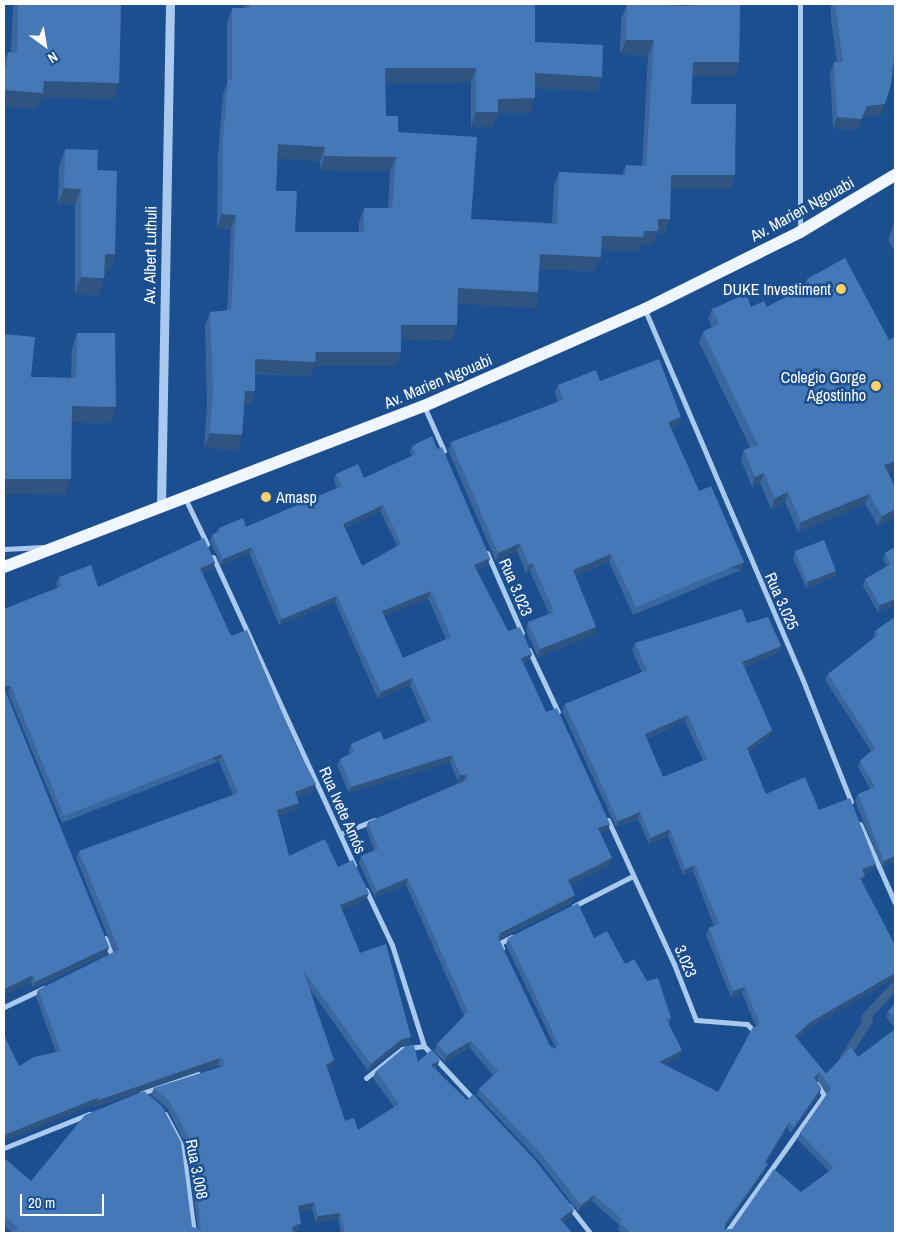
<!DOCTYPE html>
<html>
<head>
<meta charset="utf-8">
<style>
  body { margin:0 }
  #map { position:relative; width:899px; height:1237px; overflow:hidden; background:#1b4f8f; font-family:"Archivo Narrow",sans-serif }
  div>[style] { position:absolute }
  .stream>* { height:9px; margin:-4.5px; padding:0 4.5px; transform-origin:4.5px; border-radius:4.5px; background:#3c6290 }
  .minor>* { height:5px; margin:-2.5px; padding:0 2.5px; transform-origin:2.5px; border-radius:2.5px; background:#a9c9ee }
  .tertiary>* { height:9px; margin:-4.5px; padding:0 4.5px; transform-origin:4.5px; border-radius:4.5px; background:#a9c9ee }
  .primary>* { height:12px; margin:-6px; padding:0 6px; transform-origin:6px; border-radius:6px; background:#f0f6ff }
  .wall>* { inset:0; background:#3a679d }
  .shaded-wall>* { inset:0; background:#305480; transform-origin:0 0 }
  .building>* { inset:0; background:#4478b7; transform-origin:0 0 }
  .dots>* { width:14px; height:14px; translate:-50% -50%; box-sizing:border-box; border:2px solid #1b4f8f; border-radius:50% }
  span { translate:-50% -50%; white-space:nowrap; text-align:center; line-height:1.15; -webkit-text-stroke:5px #1b4f8f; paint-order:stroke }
  .street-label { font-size:16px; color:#fff }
  .poi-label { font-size:16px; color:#fff }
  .right { translate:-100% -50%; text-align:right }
  .left { translate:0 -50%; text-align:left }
  .frame { position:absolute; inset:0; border:5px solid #fff; pointer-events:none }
  .north { position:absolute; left:20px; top:20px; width:50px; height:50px; -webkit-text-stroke:4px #1b4f8f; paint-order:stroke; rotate:148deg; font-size:14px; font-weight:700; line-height:20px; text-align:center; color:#fff }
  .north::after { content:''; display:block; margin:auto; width:18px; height:22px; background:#fff; clip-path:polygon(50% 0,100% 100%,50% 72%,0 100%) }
  .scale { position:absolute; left:20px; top:1194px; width:84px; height:22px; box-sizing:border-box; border:2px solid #fff; border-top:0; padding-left:6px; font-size:15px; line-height:18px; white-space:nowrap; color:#fff; -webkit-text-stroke:4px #1b4f8f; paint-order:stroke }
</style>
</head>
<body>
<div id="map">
  <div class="stream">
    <div style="left:844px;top:1057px;width:44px;rotate:-57deg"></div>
    <div style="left:868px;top:1020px;width:4px;rotate:-135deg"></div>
    <div style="left:865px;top:1017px;width:44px;rotate:-46.8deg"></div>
  </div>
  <div class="minor">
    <div style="left:800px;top:4px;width:227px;rotate:90deg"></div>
    <div style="left:645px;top:310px;width:400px;rotate:66.9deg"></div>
    <div style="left:802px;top:678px;width:133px;rotate:68.4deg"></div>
    <div style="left:424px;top:406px;width:49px;rotate:66deg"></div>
    <div style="left:185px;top:498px;width:51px;rotate:64.4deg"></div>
    <div style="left:4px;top:549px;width:39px;rotate:-3deg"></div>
    <div style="left:487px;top:553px;width:87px;rotate:66.4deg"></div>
    <div style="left:213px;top:557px;width:339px;rotate:65.4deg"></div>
    <div style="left:529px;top:650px;width:68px;rotate:64.9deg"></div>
    <div style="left:608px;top:820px;width:158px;rotate:65.4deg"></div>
    <div style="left:674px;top:964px;width:60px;rotate:68.6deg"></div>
    <div style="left:696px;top:1020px;width:51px;rotate:4.5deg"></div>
    <div style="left:747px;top:1024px;width:8px;rotate:45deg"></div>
    <div style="left:860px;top:824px;width:86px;rotate:66.1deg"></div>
    <div style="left:340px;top:834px;width:37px;rotate:-22deg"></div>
    <div style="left:366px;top:890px;width:61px;rotate:64.7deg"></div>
    <div style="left:392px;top:945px;width:106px;rotate:72.4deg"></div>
    <div style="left:424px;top:1046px;width:75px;rotate:47.2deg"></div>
    <div style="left:574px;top:906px;width:66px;rotate:-27deg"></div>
    <div style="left:105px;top:938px;width:19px;rotate:69deg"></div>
    <div style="left:112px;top:956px;width:4px;rotate:153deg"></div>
    <div style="left:502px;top:948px;width:5px;rotate:-112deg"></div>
    <div style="left:500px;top:943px;width:13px;rotate:-27deg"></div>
    <div style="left:4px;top:1007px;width:44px;rotate:-25.4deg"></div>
    <div style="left:366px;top:1078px;width:46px;rotate:-38.9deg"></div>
    <div style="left:402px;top:1049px;width:22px;rotate:-8deg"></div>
    <div style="left:142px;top:1093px;width:59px;rotate:-18.7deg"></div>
    <div style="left:165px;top:1114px;width:38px;rotate:62deg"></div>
    <div style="left:183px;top:1148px;width:86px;rotate:82.6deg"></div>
    <div style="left:4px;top:1148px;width:92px;rotate:-21.8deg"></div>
    <div style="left:569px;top:1206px;width:34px;rotate:52deg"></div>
    <div style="left:726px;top:1233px;width:169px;rotate:-54.6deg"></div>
    <div style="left:824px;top:1095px;width:13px;rotate:-122deg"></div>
  </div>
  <div class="tertiary">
    <div style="left:161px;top:506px;width:502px;rotate:-88.97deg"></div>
  </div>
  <div class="primary">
    <div style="left:4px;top:567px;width:450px;rotate:-21deg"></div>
    <div style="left:424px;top:406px;width:241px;rotate:-23.7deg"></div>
    <div style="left:645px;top:309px;width:173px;rotate:-26.4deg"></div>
    <div style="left:800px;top:232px;width:111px;rotate:-31deg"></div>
  </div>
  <div class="wall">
    <div style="clip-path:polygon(13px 4px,121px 4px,119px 83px,113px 99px,42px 97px,37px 109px,4px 106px,4px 63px,8px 52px,11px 53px)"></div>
    <div style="clip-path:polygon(evenodd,245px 4px,535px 4px,535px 42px,602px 77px,597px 91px,535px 88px,530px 113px,498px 113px,493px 127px,471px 127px,471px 82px,385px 83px,386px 116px,471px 219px,552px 223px,554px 186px,559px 172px,622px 175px,626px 165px,642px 166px,648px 55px,620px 54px,621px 19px,627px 4px,690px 6px,690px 4px,740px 4px,739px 62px,734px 76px,692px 76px,691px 104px,735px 175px,730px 189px,671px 189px,665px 234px,657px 233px,653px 245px,640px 245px,638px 251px,601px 250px,595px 271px,539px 269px,533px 307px,457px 303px,452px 340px,401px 339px,396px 366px,314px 366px,310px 376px,255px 374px,255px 391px,250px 405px,244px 405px,242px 435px,237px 450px,204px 447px,207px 404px,205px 326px,210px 312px,227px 311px,231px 229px,217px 228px,218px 154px,223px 94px,227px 84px,227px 23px,232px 8px,244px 8px,245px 4px,277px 158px,320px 161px,320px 170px,390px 171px,388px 208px,364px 208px,359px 222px,359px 232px,295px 232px,276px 191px,277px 158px)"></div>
    <div style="clip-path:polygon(831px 4px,895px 4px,881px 115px,863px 117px,857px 130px,833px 128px,830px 73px,834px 62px,837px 62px,831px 19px)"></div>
    <div style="clip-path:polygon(65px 149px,97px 170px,115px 254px,109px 271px,105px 271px,104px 278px,98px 295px,75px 294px,75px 205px,58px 204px,59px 166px)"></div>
    <div style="clip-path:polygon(895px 220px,895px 252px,888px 240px)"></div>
    <div style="clip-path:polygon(807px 279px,889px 340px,895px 337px,895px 470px,888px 472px,895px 487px,895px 517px,878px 526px,865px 504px,798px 532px,785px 502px,771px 509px,760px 483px,752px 487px,741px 460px,744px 450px,750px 447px,699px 342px,703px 332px,712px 327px,708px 319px,712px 309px,767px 307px,803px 288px)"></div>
    <div style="clip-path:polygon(77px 333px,116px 407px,110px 423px,72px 422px,65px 495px,31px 377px,71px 378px,72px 348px)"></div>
    <div style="clip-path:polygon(600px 381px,678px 425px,671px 428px,699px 491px,744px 562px,741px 570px,633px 615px,609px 562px,575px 576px,596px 627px,593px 635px,538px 657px,526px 630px,528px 622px,549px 614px,530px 571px,526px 573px,517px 551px,496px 561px,448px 450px,451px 442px,558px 402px,555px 392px,558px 385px)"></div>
    <div style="clip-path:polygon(evenodd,412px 446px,490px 558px,488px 564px,476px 570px,508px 631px,532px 654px,529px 660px,523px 663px,546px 712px,608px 830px,600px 833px,610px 865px,570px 885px,572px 902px,499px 939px,550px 1046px,556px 1049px,506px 945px,508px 938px,594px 938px,647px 981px,671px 1018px,669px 1023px,680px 1056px,664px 1064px,718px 1092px,756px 1027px,742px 993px,731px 997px,706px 935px,709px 928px,714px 926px,693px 871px,683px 875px,668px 836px,649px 844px,638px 819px,616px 827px,562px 711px,565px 704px,642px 672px,632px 650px,635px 643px,747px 623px,781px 646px,778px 653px,744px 667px,772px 730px,770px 736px,748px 752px,766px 794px,819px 810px,873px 870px,864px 874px,865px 876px,862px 882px,806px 1030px,797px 1039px,826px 1074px,895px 1233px,621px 1233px,618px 1230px,619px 1225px,592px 1201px,578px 1211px,539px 1161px,477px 1095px,479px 1089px,493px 1075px,469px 1047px,445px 1062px,434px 1051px,437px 1044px,464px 1016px,406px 885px,375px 897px,359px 863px,361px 856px,374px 851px,366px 828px,368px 822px,463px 781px,458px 782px,450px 762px,349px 793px,337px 765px,340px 759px,350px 754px,349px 751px,351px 744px,384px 740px,426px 722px,410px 685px,378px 699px,335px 602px,279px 625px,249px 553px,221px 565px,210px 541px,212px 535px,217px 532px,219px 528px,246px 527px,337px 488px,334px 480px,336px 474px,364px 478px,412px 456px,410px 452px,412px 446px,380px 511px,397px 546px,362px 566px,345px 528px,380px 511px,412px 446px,428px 598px,446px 639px,403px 658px,384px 616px,428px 598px,412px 446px,685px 721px,703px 761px,663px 777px,647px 739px,685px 721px,412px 446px,817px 1079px,827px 1094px,800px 1133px,798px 1140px,829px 1171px,801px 1192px,732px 1229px,725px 1230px,725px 1227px,765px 1170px,768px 1164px,766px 1163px,787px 1128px,791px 1133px,819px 1095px,821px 1088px,816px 1080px,817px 1079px)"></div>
    <div style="clip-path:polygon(895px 547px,895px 605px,878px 612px,863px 586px,865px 579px,887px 566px,883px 560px,885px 553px)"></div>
    <div style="clip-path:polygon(795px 552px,836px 571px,834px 577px,806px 588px,793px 558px)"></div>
    <div style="clip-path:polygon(215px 562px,213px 568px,202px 573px,231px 636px,313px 791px,297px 797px,296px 810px,278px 815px,289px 856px,338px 867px,366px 900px,342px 910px,360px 953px,409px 1044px,399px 1046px,368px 1071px,310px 989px,332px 1067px,328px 1069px,345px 1121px,358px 1130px,394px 1107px,373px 1078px,376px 1071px,418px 1062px,437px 1066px,435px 1068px,571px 1216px,563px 1222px,572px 1233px,341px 1233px,338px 1219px,316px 1223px,312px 1209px,299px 1212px,301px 1223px,298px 1230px,293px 1232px,12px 1233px,4px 1225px,4px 1158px,31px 1181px,192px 1227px,198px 1229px,187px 1147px,167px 1108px,151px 1095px,154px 1088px,222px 1067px,218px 1065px,94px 1107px,95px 1104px,19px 1066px,56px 1052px,36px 997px,38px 990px,114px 952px,76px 858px,79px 851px,233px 795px,219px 761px,62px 823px,8px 693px,6px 693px,109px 947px,106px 954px,33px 988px,31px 982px,4px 995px,4px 609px,58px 588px,56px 584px,59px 577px,98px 587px)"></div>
    <div style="clip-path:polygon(895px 617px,895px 861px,882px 867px,855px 801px,858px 794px,870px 789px,858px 767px,860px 761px,871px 751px,825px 680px,828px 674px,874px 638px,873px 638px,875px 631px)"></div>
    <div style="clip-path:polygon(895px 1004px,895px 1028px,886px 1017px,888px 1011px)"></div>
  </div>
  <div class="shaded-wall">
    <div style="clip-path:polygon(626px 40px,654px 40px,648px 55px,620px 54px)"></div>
    <div style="clip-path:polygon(693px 62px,739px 62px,734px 76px,688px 76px)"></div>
    <div style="clip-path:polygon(385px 68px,476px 68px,471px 82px,380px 83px)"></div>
    <div style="clip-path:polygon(535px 73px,602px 77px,597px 91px,530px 88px)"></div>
    <div style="clip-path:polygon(44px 81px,119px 83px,113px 99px,42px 97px,37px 109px,4px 106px,4px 90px)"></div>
    <div style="clip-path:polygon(535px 98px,530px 113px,498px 113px,493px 127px,471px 127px,476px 112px,498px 99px)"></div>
    <div style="clip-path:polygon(885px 104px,881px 115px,863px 117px,857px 130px,833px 128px,837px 117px,867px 106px)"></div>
    <div style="clip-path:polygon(278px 144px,325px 147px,320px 161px,273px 158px)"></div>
    <div style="clip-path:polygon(325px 156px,396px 157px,390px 171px,320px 170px)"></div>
    <div style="clip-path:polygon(671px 175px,735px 175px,730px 189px,666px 189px)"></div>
    <div style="clip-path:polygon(64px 188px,81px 189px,75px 205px,58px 204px)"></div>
    <div style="clip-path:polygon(222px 214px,236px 215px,231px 229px,217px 228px)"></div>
    <div style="clip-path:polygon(658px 219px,670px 219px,665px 234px,657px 233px,653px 245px,640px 245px,638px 251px,596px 250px,602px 236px,644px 231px)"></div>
    <div style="clip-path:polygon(105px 254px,115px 254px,109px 271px,99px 271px)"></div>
    <div style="clip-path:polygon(540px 254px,601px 257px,595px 271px,535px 269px)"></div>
    <div style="clip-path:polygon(81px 277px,104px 278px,98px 295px,75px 294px)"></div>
    <div style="left:458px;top:288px;width:80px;height:16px;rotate:3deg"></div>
    <div style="clip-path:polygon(401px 325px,457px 325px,452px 340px,396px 339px)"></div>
    <div style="clip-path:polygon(316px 352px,401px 352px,396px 366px,314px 366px,310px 376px,250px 373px,255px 359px)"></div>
    <div style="clip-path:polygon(245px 391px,255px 391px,250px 405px,240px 405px)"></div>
    <div style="clip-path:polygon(72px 406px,116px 407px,110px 423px,67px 422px)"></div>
    <div style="clip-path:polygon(681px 417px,678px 425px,666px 430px,668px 422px)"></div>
    <div style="clip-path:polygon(210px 433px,242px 435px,237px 450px,204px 447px)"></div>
    <div style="clip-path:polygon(895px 461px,895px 470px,880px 475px,884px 465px)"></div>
    <div style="clip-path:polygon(764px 473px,760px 483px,752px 487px,755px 477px)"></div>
    <div style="clip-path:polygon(4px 479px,71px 479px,65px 495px,4px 494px)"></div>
    <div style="clip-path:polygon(788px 492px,785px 502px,771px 509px,775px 498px)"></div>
    <div style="clip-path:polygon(869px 494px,865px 504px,798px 532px,801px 522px)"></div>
    <div style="clip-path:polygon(383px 505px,380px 511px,340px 530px,343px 524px)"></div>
    <div style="clip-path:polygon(895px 509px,895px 517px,878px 526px,882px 516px)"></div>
    <div style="clip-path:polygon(520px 543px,517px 551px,496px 561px,498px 553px)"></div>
    <div style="clip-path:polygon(252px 547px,249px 553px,221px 565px,223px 559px)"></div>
    <div style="clip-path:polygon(611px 554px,609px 562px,570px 578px,573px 570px)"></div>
    <div style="clip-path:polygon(490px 558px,488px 564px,471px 572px,474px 565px)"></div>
    <div style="clip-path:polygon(215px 562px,213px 568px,197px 575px,200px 568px)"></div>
    <div style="left:744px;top:562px;width:9px;height:117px;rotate:111deg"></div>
    <div style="clip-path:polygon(533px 563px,530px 571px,526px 573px,529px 565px)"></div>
    <div style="clip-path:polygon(836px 571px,834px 577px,806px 588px,808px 582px)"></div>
    <div style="clip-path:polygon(431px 591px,428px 598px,380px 618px,382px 611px)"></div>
    <div style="clip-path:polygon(337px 596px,335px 602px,279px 625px,282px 619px)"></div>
    <div style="clip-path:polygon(895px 599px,895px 605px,878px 612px,880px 605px)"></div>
    <div style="clip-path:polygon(596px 627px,593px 635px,538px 657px,540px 649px)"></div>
    <div style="clip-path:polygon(781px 646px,778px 653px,740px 669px,742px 662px)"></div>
    <div style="clip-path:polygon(532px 654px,529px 660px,519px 664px,521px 658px)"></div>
    <div style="clip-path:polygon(412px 678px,410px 685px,378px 699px,381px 692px)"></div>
    <div style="clip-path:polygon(4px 686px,11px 686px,8px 693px,4px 693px)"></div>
    <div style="clip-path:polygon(688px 715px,685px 721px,642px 741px,645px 734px)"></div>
    <div style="clip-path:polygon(772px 730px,770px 736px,744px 755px,747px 748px)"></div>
    <div style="left:222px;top:754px;width:8px;height:170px;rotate:113deg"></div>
    <div style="clip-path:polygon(452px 755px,450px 762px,349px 793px,351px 787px)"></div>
    <div style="clip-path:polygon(460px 775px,466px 775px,463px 781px,458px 782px)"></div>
    <div style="clip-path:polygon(316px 784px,313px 791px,293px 799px,295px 792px)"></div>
    <div style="clip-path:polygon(299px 803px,296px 810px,274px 817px,277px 810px)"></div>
    <div style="clip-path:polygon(640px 812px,638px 819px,616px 827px,618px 821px)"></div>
    <div style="clip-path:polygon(610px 824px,608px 830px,595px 835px,598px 828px)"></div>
    <div style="clip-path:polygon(670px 829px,668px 836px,649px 844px,651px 838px)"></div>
    <div style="clip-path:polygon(895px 856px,895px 861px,882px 867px,884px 861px)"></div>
    <div style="clip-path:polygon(612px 858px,610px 865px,566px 887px,568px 880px)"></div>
    <div style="clip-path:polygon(876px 864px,873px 870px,859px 876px,862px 869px)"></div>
    <div style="clip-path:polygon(695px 865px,693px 871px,683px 875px,685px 869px)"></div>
    <div style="clip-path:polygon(865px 876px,862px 882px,860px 878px)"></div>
    <div style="clip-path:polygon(408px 878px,406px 885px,375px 897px,377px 891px)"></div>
    <div style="clip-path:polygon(369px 893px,366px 900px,337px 912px,340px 905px)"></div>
    <div style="clip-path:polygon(575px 895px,572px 902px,498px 939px,500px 933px)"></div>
    <div style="clip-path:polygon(109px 947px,106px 954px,33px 988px,35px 982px)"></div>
    <div style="clip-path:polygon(895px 973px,895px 978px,806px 1030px,793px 1043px,795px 1036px,809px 1023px)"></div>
    <div style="clip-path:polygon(33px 975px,31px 982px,4px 995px,4px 989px)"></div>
    <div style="clip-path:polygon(745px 987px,742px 993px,731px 997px,733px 991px)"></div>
    <div style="clip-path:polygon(411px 1037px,409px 1044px,399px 1046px,368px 1071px,371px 1064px,402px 1039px)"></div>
    <div style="clip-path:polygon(471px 1041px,469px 1047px,445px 1062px,447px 1055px)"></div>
    <div style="clip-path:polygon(682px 1050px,680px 1056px,657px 1068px,659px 1062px)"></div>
    <div style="clip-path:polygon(220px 1058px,218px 1065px,94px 1107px,95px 1104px,4px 1141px,4px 1135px,100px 1097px)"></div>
    <div style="clip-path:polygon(334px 1060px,332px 1067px,324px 1072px,326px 1065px)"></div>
    <div style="clip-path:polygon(440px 1060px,437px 1066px,429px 1072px,431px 1065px)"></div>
    <div style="clip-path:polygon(820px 1072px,817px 1079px,812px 1084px,814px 1077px)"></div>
    <div style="clip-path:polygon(821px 1088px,819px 1095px,791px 1133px,794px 1127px)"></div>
    <div style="clip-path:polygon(789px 1122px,787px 1128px,763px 1168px,765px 1162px)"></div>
    <div style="clip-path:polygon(768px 1164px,765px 1170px,722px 1230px,725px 1224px)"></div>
    <div style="clip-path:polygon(594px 1195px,592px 1201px,578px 1211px,581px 1205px)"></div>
    <div style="clip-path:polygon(314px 1202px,312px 1209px,296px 1213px,298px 1206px)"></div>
    <div style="clip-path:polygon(574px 1209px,571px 1216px,558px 1226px,560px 1219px)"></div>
    <div style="clip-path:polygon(340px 1213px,338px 1219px,316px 1223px,318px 1216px)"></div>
    <div style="clip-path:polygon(301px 1223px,298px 1230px,290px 1233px,292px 1227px)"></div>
  </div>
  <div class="building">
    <div style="clip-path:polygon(18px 4px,121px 4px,119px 83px,44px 81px,43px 93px,4px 90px,4px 68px,6px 68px,8px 52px,17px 53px)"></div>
    <div style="clip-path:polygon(evenodd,249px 4px,535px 4px,535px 42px,603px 45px,602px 77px,535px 73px,535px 98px,498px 99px,498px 112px,476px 112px,476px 68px,385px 68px,386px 116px,398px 116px,398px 132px,477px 137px,471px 219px,557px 224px,559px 172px,625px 175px,626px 165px,646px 166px,654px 40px,626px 40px,627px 4px,695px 6px,695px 4px,740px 4px,739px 62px,693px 62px,691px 104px,736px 104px,735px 175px,671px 175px,670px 219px,658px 219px,658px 231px,644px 231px,643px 237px,602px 236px,601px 257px,540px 254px,538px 292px,458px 288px,457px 325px,401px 325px,401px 352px,316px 352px,315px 362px,255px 359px,255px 391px,245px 391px,242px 435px,210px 433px,213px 390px,210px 312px,231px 310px,236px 215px,222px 214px,223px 139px,228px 80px,232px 80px,232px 8px,249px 8px,249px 4px,278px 144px,325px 147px,325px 156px,396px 157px,392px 208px,364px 208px,364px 232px,295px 232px,297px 191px,276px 191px,278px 144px)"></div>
    <div style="clip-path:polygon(835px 4px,895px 4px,895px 50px,891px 85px,885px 104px,867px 106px,861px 119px,837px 117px,834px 62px,843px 62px)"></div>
    <div style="clip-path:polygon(65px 149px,98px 150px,97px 170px,117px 171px,115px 254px,105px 254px,104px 278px,81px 277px,81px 189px,64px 188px)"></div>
    <div style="clip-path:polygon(845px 258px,889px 340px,895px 337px,895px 461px,884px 465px,895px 487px,895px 509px,882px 516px,869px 494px,801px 522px,788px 492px,775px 498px,764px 473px,755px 477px,744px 450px,758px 445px,703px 332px,719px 323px,712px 309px,746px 294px,751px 307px,764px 301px,767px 307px,810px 285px,807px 279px)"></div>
    <div style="clip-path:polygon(77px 333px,115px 333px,116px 407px,72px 406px,71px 479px,4px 479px,4px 334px,35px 337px,31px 377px,76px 378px)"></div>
    <div style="clip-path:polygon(659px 359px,681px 417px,668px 422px,699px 491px,711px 486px,744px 562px,636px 607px,611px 554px,573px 570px,596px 627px,540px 649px,528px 622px,554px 612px,533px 563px,529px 565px,520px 543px,498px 553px,451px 442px,563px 400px,558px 385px,596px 370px,600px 381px)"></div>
    <div style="clip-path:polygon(evenodd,432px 436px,437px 449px,442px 447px,490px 558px,474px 565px,508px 631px,520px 627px,532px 654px,521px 658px,546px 712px,557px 708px,610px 824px,598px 828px,612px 858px,568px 880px,575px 895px,500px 933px,498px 938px,550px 1046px,556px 1049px,558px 1043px,508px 938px,578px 903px,594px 938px,607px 931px,625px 964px,634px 959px,647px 981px,658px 978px,671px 1018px,666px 1019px,682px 1050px,659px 1062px,718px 1092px,753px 1027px,758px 1027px,759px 1022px,745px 987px,733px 991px,709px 928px,719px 924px,695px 865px,685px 869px,670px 829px,651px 838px,640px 812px,618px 821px,565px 704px,647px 670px,635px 643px,742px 609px,747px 623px,768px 617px,781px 646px,742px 662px,772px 730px,747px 748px,766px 794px,805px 777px,819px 810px,850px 798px,876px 864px,862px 869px,865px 876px,860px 878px,895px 945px,895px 973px,809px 1023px,795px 1036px,826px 1074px,851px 1047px,858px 1057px,895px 1029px,895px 1233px,631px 1233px,620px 1223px,622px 1219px,594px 1195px,581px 1205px,542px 1155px,479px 1089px,498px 1071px,471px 1041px,447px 1055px,437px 1044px,468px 1012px,408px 878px,377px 891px,361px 856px,378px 849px,368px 822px,468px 780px,466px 775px,460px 775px,452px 755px,351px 787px,340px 759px,354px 752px,351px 744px,380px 731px,384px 740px,431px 720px,412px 678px,381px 692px,337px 596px,282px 619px,252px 547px,223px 559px,212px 535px,220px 531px,219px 528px,243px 518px,246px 527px,342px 486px,336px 474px,358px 464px,364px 478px,416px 454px,412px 446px,432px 436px,383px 505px,401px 544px,362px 566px,343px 524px,383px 505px,432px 436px,431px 591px,451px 637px,403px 658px,382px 611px,431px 591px,432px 436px,688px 715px,707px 759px,663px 777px,645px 734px,688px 715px,432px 436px,820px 1072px,831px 1089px,800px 1133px,834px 1168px,801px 1192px,774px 1169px,732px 1229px,725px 1230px,725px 1224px,768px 1164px,765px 1162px,789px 1122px,794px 1127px,821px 1088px,814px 1077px,820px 1072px)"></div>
    <div style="clip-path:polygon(204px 538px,215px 562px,200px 568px,231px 636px,247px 630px,297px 748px,316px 784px,295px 792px,299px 803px,277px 810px,289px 856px,325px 839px,338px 867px,353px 860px,369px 893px,340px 905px,360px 953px,386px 944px,411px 1037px,402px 1039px,371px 1064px,303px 970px,334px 1060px,326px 1065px,345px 1121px,354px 1118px,358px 1130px,399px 1104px,376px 1071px,406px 1046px,414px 1045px,418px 1062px,431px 1050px,440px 1060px,431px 1065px,467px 1100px,473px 1094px,535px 1160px,574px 1209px,560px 1219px,572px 1233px,345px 1233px,340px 1213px,318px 1216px,314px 1202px,298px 1206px,301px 1223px,292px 1227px,293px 1233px,12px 1233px,18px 1228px,4px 1216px,4px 1158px,31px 1181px,85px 1115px,144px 1091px,162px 1106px,181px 1142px,192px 1227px,199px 1230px,201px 1226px,190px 1140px,169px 1101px,154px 1088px,223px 1066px,225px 1060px,220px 1058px,96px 1101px,100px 1097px,4px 1135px,4px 1035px,19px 1066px,34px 1057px,61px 1051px,38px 990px,119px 950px,79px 851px,238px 793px,222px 754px,64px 816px,11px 686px,4px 686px,4px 609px,62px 586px,59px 577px,91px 565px,98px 587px)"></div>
    <div style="left:824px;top:540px;width:33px;height:31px;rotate:69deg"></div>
    <div style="clip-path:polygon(895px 547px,895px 599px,880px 605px,865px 579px,891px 564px,885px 553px)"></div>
    <div style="clip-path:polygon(895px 617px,895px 856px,884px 861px,858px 794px,875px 787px,860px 761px,875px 748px,828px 674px,878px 635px,875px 631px)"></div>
    <div style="clip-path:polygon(4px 688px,109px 947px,35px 982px,33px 975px,4px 989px)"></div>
    <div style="clip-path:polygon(895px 1004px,895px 1019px,888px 1011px)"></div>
  </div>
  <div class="dots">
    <div style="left:841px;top:289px;background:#ffd166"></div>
    <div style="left:876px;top:386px;background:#ffd166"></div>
    <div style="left:266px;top:497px;background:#ffd166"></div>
  </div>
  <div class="street-label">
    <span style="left:802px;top:209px;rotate:-29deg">Av. Marien Ngouabi</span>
    <span style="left:150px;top:255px;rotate:-89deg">Av. Albert Luthuli</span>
    <span style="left:438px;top:381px;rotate:-23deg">Av. Marien Ngouabi</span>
    <span style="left:516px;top:587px;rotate:67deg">Rua 3.023</span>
    <span style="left:782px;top:601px;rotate:66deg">Rua 3.025</span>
    <span style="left:343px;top:810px;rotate:66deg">Rua Ivete Amós</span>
    <span style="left:686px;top:961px;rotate:67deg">3.023</span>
    <span style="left:197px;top:1169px;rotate:79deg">Rua 3.008</span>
  </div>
  <div class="poi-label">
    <span class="right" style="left:831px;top:289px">DUKE Investiment</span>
    <span class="right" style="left:866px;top:386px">Colegio Gorge<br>Agostinho</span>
    <span class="left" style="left:276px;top:497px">Amasp</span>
  </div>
  <div class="frame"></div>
  <div class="north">N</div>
  <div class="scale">20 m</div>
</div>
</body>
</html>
